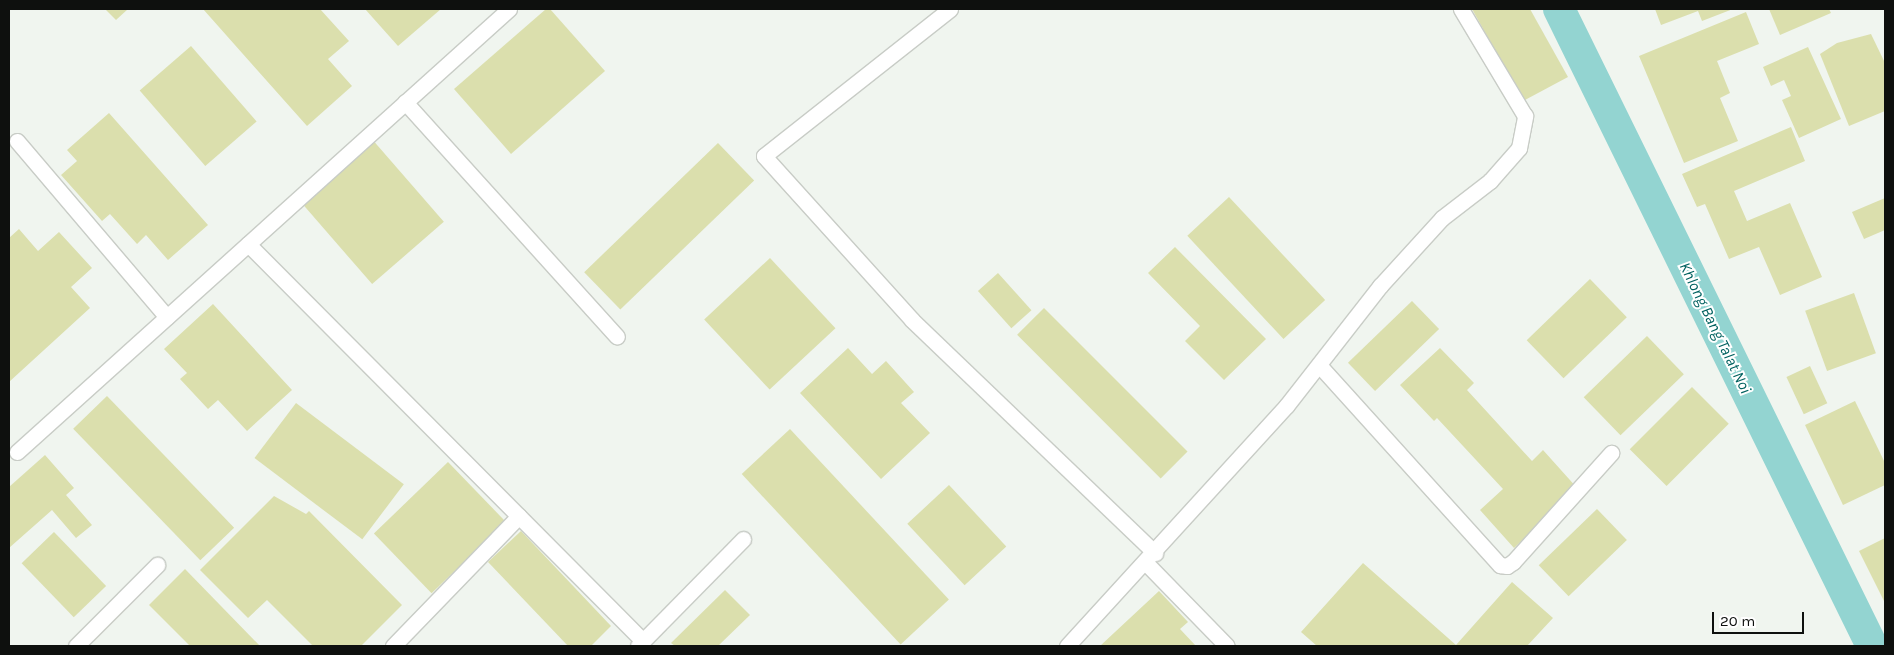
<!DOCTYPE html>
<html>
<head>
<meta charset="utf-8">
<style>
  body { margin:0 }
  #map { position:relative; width:1894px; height:655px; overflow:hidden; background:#f0f5ef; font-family:Karla,sans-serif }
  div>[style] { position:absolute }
  .canal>* { height:32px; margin:-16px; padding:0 16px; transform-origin:16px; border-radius:16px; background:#93d4d1 }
  .building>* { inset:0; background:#dbdfad; transform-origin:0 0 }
  .roads { filter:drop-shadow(1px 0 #c8ccc6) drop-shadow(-1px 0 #c8ccc6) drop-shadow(0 1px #c8ccc6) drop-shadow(0 -1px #c8ccc6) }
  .service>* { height:15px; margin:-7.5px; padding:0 7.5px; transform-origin:7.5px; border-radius:7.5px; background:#fff }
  span { translate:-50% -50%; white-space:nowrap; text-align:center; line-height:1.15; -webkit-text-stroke:4px #fff; paint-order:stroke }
  .water-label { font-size:16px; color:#00615f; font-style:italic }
  .frame { position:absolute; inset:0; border:10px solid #0e100e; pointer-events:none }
  .scale { position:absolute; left:1712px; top:612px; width:92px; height:22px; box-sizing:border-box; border:2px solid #0e100e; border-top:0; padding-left:6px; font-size:15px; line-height:18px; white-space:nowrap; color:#0e100e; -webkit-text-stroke:4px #fff; paint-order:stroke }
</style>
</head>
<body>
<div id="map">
  <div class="canal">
    <div style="left:1559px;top:9px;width:710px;rotate:63.83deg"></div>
  </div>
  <div class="building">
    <div style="clip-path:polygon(105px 9px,128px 9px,116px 20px)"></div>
    <div style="clip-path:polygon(203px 9px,320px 9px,349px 41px,328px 59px,352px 86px,307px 126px)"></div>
    <div style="clip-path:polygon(365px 9px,441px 9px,398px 46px)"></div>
    <div style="clip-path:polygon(546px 9px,550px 9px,605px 71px,511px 154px,454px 89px)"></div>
    <div style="clip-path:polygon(1472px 9px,1530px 9px,1568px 77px,1523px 101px)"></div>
    <div style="clip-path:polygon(1655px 9px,1733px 9px,1702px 21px,1698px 11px,1661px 25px)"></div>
    <div style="clip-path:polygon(1769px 9px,1829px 9px,1831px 13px,1780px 35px)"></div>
    <div style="clip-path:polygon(1746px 12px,1759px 44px,1717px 61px,1730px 93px,1720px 98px,1738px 141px,1684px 163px,1639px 56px)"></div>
    <div style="clip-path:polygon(1871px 34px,1885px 63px,1885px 111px,1849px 126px,1820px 54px,1837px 43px)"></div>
    <div style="left:191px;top:46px;width:100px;height:68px;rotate:49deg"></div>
    <div style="clip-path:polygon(1808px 47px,1841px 119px,1799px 138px,1782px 100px,1791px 96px,1784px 80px,1771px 86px,1763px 67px)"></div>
    <div style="clip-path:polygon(109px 113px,208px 225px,168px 260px,146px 235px,137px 244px,110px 214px,102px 221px,61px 175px,77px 161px,67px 150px)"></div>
    <div style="clip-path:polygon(1791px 127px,1805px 161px,1734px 191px,1747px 221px,1790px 203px,1822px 277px,1780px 295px,1759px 247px,1729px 259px,1705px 204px,1697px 207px,1682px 174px)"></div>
    <div style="left:371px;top:138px;width:111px;height:95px;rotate:49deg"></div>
    <div style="left:718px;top:143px;width:52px;height:186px;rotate:46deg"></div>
    <div style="left:1229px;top:197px;width:141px;height:57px;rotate:47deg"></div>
    <div style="clip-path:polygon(1885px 198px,1885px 230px,1864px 239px,1852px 212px)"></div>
    <div style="clip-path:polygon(19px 229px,38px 251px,59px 232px,92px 268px,71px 287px,90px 308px,9px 382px,9px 238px)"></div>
    <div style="clip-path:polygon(1175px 247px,1266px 339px,1224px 380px,1185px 341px,1200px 326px,1148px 273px)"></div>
    <div style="left:770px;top:258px;width:96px;height:90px;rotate:47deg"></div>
    <div style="left:998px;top:273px;width:50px;height:27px;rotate:48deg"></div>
    <div style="left:1590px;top:279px;width:53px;height:88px;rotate:46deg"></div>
    <div style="left:1854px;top:293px;width:64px;height:52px;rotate:70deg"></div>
    <div style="left:1412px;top:301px;width:39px;height:89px;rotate:46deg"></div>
    <div style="clip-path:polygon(213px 304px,292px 390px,247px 431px,218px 400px,208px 409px,180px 379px,187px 373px,164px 349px)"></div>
    <div style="left:1044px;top:308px;width:203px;height:38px;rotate:45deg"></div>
    <div style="left:1647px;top:336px;width:53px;height:88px;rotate:46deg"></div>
    <div style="clip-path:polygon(848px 348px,872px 374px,886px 361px,914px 392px,901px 403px,930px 433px,881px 479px,800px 393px)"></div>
    <div style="clip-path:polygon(1440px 348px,1474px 383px,1467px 390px,1532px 461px,1543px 450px,1578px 489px,1514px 548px,1480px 510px,1503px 489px,1437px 418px,1434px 421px,1400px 385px)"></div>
    <div style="left:1810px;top:366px;width:41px;height:26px;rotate:65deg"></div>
    <div style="left:1692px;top:387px;width:52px;height:88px;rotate:45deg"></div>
    <div style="left:107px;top:396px;width:183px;height:47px;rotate:46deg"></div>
    <div style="clip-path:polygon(1855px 401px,1885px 463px,1885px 485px,1843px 505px,1805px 425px)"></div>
    <div style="left:296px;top:403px;width:135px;height:69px;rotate:37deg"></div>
    <div style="left:790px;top:429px;width:233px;height:66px;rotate:47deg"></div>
    <div style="clip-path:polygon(45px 455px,74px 488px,66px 495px,92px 525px,76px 538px,52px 510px,9px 548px,9px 487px)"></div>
    <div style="left:448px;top:462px;width:83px;height:103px;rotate:46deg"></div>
    <div style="left:949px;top:485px;width:84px;height:57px;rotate:47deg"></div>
    <div style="clip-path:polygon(274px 496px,306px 514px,309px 511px,402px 605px,361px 646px,313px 646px,267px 600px,248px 618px,200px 570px)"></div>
    <div style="left:1597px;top:509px;width:43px;height:81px;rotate:46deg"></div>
    <div style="clip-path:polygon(521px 531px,611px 626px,591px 646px,568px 646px,488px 562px)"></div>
    <div style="left:54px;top:532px;width:75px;height:45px;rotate:46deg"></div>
    <div style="clip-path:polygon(1885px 538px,1885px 603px,1859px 551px)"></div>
    <div style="clip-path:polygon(1363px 563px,1456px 645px,1512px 582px,1553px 618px,1527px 646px,1317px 646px,1301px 632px)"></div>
    <div style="clip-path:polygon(185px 569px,260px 646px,190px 646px,149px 605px)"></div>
    <div style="clip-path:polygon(725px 590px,750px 615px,718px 646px,675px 646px,671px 643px)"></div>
    <div style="clip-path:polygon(1159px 591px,1188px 622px,1180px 629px,1196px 646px,1100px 646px)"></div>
  </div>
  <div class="roads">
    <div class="service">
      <div style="left:950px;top:9px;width:237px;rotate:141.7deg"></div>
      <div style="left:764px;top:156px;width:221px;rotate:47.9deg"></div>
      <div style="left:912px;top:320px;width:337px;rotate:43.8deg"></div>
      <div style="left:405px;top:102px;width:316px;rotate:47.9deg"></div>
      <div style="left:17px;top:141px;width:231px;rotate:49.6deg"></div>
      <div style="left:248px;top:244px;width:560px;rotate:45.14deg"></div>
      <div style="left:1319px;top:365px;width:270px;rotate:47.9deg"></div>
      <div style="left:1500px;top:565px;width:7px;rotate:8deg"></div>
      <div style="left:1507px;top:566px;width:7px;rotate:-34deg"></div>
      <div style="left:1513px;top:562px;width:147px;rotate:-48deg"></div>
      <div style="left:17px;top:452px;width:662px;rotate:-42deg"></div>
      <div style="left:1145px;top:562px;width:117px;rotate:45.7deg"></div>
      <div style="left:76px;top:646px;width:115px;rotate:-45deg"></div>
      <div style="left:393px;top:646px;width:181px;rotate:-45.9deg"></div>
      <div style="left:638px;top:646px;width:150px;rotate:-45.5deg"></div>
      <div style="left:1067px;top:646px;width:326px;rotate:-47.6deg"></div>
      <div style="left:1287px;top:405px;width:151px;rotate:-52deg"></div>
      <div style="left:1380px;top:286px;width:92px;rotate:-47.6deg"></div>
      <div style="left:1442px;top:218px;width:61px;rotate:-37.6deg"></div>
      <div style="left:1490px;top:181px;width:44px;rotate:-48.7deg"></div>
      <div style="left:1519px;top:148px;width:33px;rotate:-79deg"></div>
      <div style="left:1525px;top:116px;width:125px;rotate:-120.9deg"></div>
    </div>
  </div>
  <div class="water-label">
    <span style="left:1715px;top:328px;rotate:64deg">Khlong Bang Talat Noi</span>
  </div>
  <div class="frame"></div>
  <div class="scale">20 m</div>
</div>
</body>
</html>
